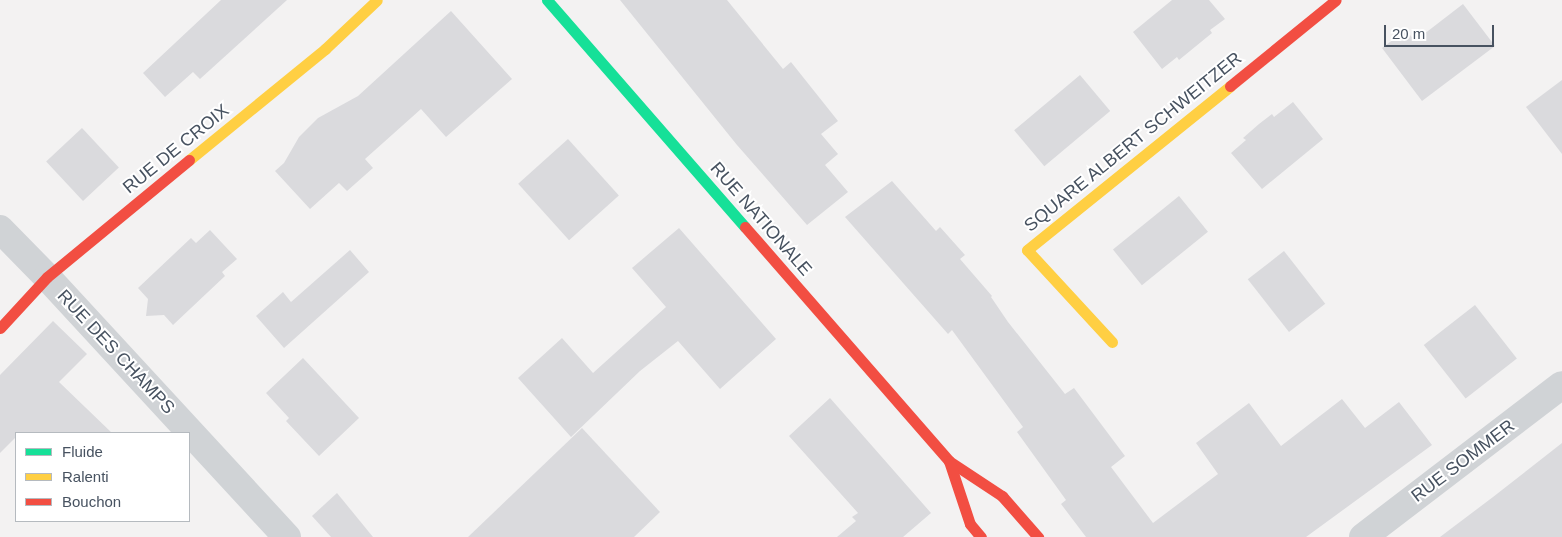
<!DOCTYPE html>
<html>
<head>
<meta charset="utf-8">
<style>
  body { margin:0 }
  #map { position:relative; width:1562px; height:537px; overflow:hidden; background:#f3f2f2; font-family:Arial,sans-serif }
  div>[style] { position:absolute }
  .building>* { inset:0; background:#dadadd; transform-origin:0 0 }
  .street>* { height:28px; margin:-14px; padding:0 14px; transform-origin:14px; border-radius:14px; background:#d0d3d6 }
  .fast>* { height:11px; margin:-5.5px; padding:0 5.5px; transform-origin:5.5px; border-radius:5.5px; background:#16e098 }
  .slow>* { height:11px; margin:-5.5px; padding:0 5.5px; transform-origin:5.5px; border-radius:5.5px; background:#ffcf43 }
  .jam>* { height:11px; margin:-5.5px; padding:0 5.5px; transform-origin:5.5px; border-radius:5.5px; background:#f24e42 }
  span { translate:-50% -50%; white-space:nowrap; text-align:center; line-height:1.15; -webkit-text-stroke:4px #fff; paint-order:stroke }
  .street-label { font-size:18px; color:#475260 }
  .legend { position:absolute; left:15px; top:432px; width:175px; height:90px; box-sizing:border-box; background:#fff; border:1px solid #b5babf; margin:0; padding:6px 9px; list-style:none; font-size:15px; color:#475260 }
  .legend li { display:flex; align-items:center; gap:10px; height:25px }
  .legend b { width:25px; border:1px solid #b5babf }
  .scale { position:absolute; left:1384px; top:25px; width:110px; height:22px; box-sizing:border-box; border:2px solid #475260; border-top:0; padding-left:6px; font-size:15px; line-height:18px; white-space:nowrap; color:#475260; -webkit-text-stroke:4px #fff; paint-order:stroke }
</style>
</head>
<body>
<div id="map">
  <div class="building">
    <div style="clip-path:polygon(221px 0,287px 0,200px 79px,193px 72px,165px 97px,143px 73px)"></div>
    <div style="clip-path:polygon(620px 0,727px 0,783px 69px,791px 62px,838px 121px,821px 134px,838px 154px,825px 165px,848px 192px,807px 225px,737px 145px)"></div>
    <div style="clip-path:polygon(1172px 0,1209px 0,1225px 19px,1210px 30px,1212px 33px,1179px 60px,1177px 57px,1162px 69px,1133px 32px)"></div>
    <div style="clip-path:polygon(1463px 4px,1495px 46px,1422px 101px,1382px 48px,1406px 30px,1415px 41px)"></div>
    <div style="clip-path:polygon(451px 11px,512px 79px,446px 137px,421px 109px,365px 159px,373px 168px,347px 191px,339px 183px,310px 209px,275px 171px,284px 163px,299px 137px,318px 118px,358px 96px)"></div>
    <div style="left:1080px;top:75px;width:47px;height:86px;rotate:50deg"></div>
    <div style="clip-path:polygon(1562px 80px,1562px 154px,1526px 107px)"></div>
    <div style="clip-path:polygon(1293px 102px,1323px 139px,1262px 189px,1231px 153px,1246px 140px,1243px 138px,1259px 124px,1272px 114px,1274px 117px)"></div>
    <div style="left:82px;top:128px;width:54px;height:49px;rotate:47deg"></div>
    <div style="left:568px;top:139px;width:76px;height:67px;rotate:48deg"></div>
    <div style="clip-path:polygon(892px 181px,936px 231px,940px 227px,965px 255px,960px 259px,992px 296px,991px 297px,1008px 322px,1065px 394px,1074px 388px,1125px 456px,1111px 467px,1153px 523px,1218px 474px,1196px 443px,1249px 403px,1281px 446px,1342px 399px,1365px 428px,1399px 402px,1432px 445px,1306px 537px,1086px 537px,1061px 504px,1066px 500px,1017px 432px,1023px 427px,952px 330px,948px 334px,845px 217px)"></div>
    <div style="left:1179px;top:196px;width:46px;height:85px;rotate:51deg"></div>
    <div style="clip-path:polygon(679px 228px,776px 339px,720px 389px,678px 341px,640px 371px,571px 437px,518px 378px,562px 338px,593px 373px,666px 307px,632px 268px)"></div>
    <div style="clip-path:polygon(210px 230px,237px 259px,222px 272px,225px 276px,173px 325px,164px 315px,146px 316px,148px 299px,138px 288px,191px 238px,196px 243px)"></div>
    <div style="clip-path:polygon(350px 250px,369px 272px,284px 348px,256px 316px,283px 292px,291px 302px)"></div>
    <div style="left:1284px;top:251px;width:67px;height:46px;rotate:52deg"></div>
    <div style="left:1475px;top:305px;width:68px;height:65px;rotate:52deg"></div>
    <div style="clip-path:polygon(53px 321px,87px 354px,59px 382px,112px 433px,16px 433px,16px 437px,0 453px,0 375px)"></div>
    <div style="clip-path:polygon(303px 358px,359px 418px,319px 456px,286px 421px,289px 418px,266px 393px)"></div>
    <div style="clip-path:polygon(830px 398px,931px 513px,903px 537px,837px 537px,856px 521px,852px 517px,858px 513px,789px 436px)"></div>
    <div style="clip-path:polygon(582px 428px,660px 512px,634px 537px,468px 537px)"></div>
    <div style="clip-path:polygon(1562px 443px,1562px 537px,1440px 537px,1493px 497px)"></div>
    <div style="clip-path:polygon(337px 493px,373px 537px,331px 537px,312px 516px)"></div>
  </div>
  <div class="street">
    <div style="left:0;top:229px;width:67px;rotate:45.6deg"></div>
    <div style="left:47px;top:277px;width:354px;rotate:47.3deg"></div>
    <div style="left:1363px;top:537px;width:250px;rotate:-37.4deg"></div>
  </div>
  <div class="fast">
    <div style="left:547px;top:0;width:301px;rotate:48.9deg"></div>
  </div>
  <div class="slow">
    <div style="left:189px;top:160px;width:176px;rotate:-39.2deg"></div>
    <div style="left:325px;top:49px;width:71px;rotate:-43.3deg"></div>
    <div style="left:1112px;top:342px;width:125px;rotate:-132.7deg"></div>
    <div style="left:1027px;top:250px;width:261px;rotate:-38.9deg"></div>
  </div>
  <div class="jam">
    <div style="left:1230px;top:86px;width:136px;rotate:-39.1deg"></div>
    <div style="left:745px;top:227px;width:310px;rotate:48.9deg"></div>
    <div style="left:949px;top:461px;width:64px;rotate:33.4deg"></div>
    <div style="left:1002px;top:496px;width:55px;rotate:48.7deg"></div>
    <div style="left:0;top:328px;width:69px;rotate:-47.3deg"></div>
    <div style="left:47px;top:277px;width:184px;rotate:-39.5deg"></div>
    <div style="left:949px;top:461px;width:66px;rotate:71.6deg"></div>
    <div style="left:970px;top:524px;width:17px;rotate:50deg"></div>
  </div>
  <div class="street-label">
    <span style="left:1133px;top:142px;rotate:-39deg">SQUARE ALBERT SCHWEITZER</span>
    <span style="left:176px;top:149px;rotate:-39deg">RUE DE CROIX</span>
    <span style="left:761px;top:219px;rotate:49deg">RUE NATIONALE</span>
    <span style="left:116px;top:352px;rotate:47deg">RUE DES CHAMPS</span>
    <span style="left:1463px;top:461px;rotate:-37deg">RUE SOMMER</span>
  </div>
  <ul class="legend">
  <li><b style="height:6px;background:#16e098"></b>Fluide</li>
  <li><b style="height:6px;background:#ffcf43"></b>Ralenti</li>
  <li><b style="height:6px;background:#f24e42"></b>Bouchon</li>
  </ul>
  <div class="scale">20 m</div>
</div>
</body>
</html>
